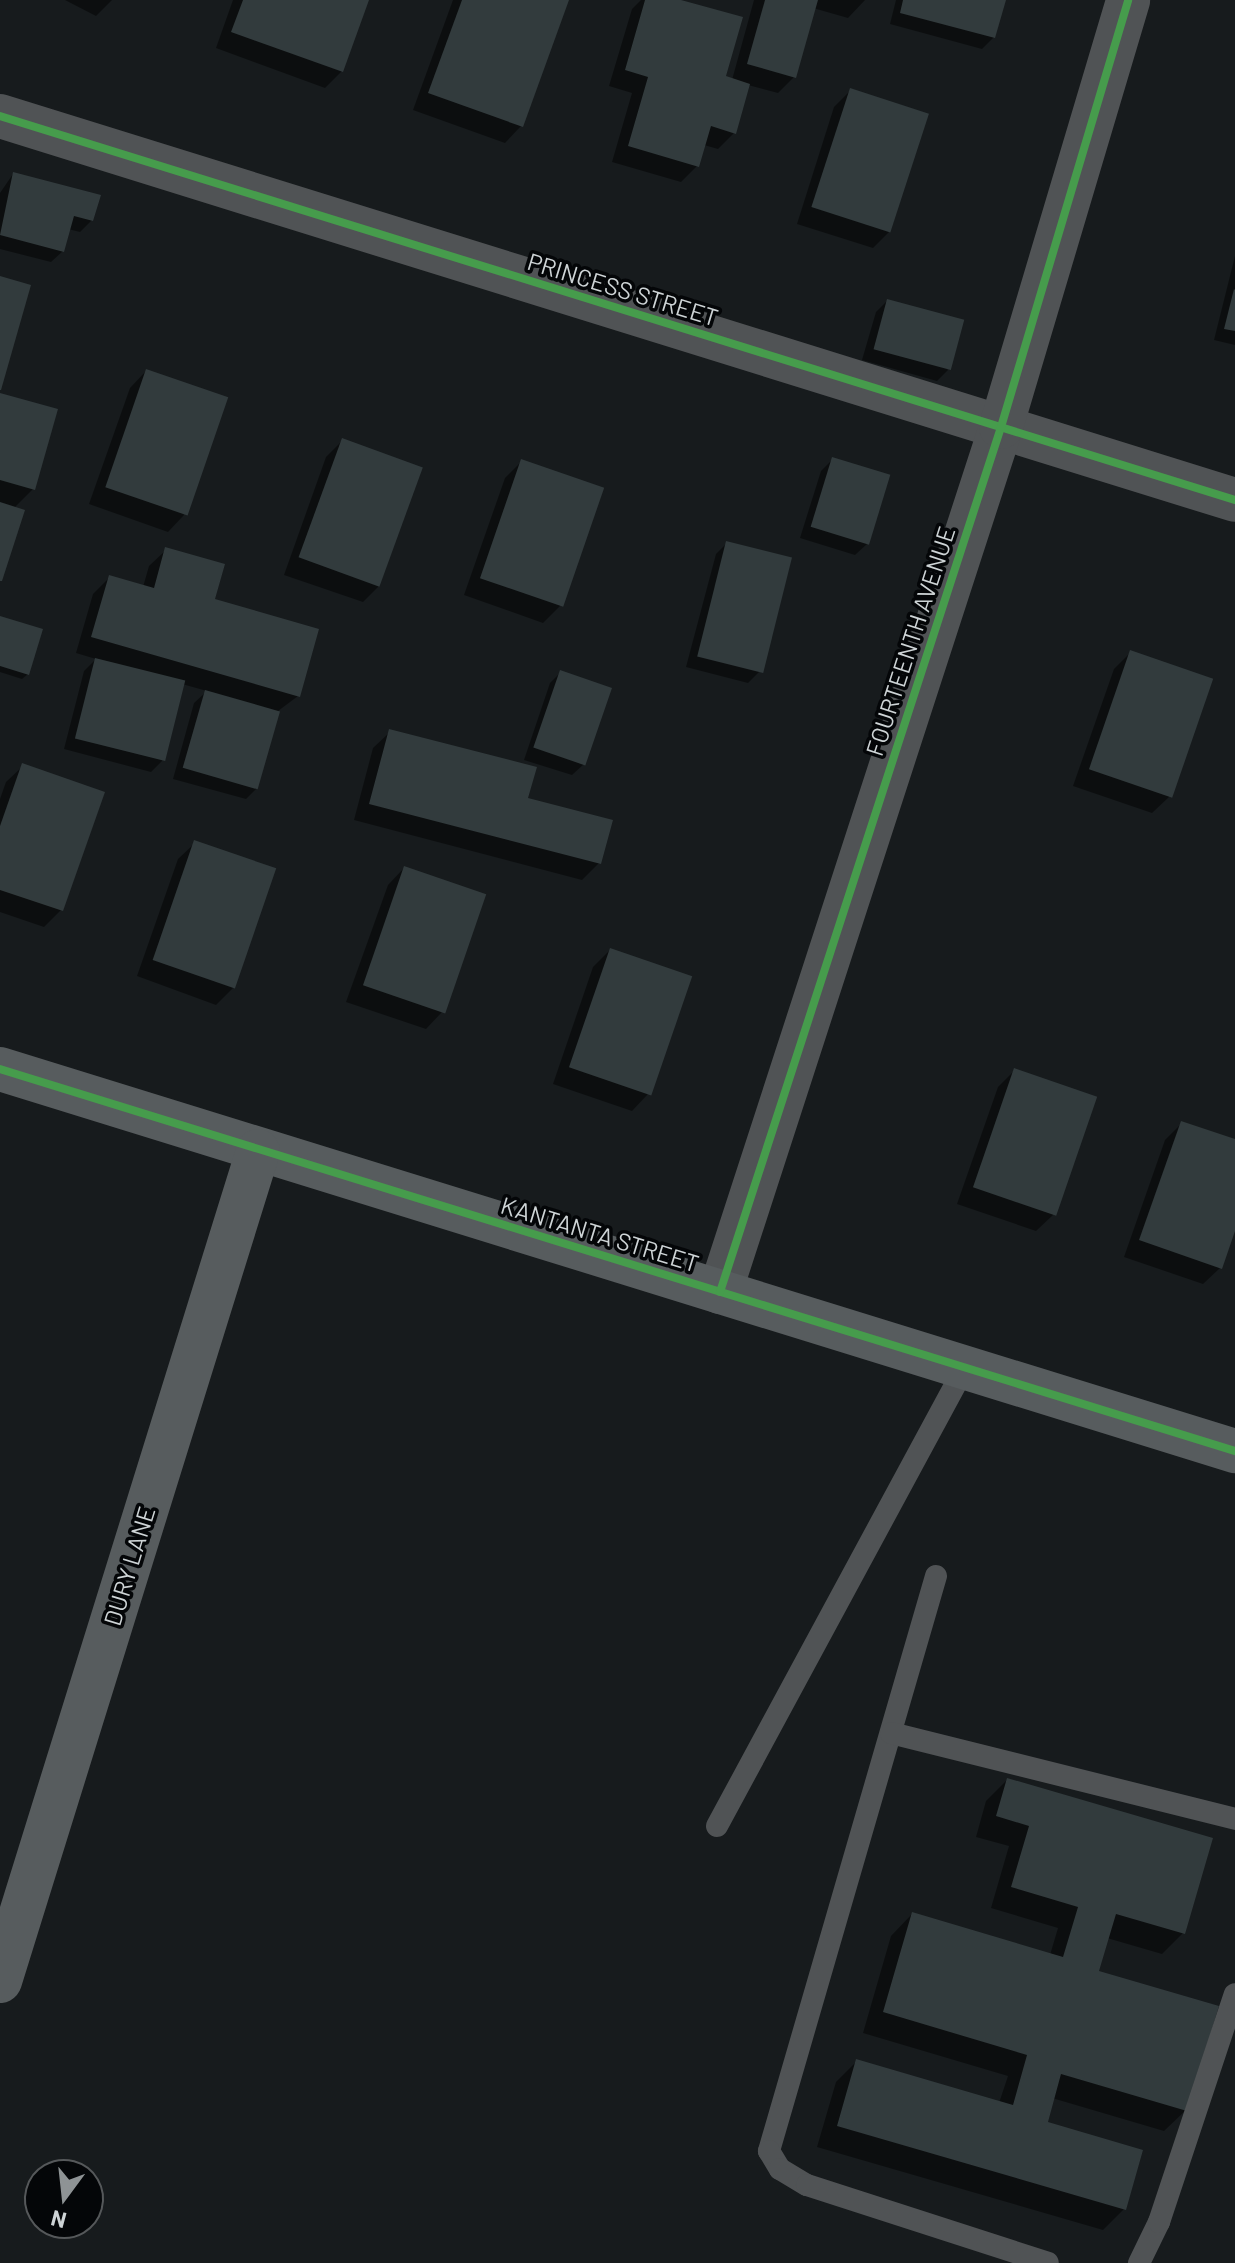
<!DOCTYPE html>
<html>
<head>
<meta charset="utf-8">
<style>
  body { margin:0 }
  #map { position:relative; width:1235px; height:2263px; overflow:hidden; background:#171b1d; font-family:Barlow,sans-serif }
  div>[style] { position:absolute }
  .shadow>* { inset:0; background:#0007 }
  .building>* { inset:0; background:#323b3d; transform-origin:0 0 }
  .lane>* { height:22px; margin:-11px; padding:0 11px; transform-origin:11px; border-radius:11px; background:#505355 }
  .street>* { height:44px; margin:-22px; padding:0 22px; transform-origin:22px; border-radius:22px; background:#505355 }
  .secondary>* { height:44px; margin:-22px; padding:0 22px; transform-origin:22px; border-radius:22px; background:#575c5e }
  .cycleway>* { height:8px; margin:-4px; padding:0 4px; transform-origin:4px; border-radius:4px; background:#469c4c }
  span { translate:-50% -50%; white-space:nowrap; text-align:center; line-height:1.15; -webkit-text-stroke:7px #040608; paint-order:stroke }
  .street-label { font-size:24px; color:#ced4d6 }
  .north { position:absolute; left:24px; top:2159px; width:80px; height:80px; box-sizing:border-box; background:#040608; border:2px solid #55585a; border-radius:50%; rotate:195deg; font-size:22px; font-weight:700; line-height:32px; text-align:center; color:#ced4d6 }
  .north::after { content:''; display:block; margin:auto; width:28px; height:36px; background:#8e9395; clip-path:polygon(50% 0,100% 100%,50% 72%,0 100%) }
</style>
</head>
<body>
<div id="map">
  <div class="shadow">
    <div style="clip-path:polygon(65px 0,112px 0,96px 16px)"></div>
    <div style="clip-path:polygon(233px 0,367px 0,342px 71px,325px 88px,216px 48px)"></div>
    <div style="clip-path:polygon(453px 0,567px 0,521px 126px,505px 143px,413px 110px)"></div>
    <div style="clip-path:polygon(641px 0,674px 0,723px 78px,732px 80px,754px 0,865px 0,848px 18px,813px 8px,794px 77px,778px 93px,748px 85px,734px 133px,718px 149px,704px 145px,697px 166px,681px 182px,612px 162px,632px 93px,609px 86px,632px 9px)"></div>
    <div style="clip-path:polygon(896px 0,1004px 0,994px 37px,982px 49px,890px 24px)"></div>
    <div style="clip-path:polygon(851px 90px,890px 231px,873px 248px,797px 224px,834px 107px)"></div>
    <div style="clip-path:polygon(13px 174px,92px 220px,80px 232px,68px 229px,63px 251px,51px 262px,0 249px,0 193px)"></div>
    <div style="clip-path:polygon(1235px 256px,1235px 345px,1214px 340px)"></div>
    <div style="clip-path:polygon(887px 301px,948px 370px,937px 381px,862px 360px,876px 312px)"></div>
    <div style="clip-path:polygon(146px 371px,184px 515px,168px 532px,89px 504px,130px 388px)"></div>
    <div style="clip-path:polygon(0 395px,33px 489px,14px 508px,0 581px)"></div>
    <div style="clip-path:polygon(342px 441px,380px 585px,363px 602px,284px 575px,326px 457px)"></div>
    <div style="clip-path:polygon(832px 460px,867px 544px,855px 555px,800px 538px,821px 471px)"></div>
    <div style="clip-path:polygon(522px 461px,560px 606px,543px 623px,464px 595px,505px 478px)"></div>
    <div style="clip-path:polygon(727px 543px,759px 672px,748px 683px,686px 667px,716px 554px)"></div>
    <div style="clip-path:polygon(166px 550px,298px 696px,278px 711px,257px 788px,246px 799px,173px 779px,194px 703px,207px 691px,182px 684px,162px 761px,151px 772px,64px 749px,84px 671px,96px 659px,76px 653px,93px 594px,110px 577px,143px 587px,149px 566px)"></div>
    <div style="clip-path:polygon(0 618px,28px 674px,22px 679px,0 672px)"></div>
    <div style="clip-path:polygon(1131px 652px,1169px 797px,1152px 813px,1073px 786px,1114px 669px)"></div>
    <div style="clip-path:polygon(561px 672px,584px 764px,572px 775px,524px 760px,550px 683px)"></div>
    <div style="clip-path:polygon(390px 732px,526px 800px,599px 863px,582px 880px,354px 820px,373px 748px)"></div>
    <div style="clip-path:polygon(23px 766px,61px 910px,44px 927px,0 912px,0 799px,6px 782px)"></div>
    <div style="clip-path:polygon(195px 843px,233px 988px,216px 1005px,137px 976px,178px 859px)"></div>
    <div style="clip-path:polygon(404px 868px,442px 1012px,426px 1029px,346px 1002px,388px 885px)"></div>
    <div style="clip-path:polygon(610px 950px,648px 1094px,632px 1111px,553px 1084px,593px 967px)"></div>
    <div style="clip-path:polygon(1015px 1070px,1053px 1215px,1036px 1231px,957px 1204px,998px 1087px)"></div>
    <div style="clip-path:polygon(1182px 1123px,1235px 1141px,1235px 1224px,1220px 1268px,1203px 1284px,1124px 1257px,1165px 1140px)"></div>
    <div style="clip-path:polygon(1007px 1780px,1183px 1933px,1162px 1954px,1107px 1938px,1096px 1972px,1186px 2110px,1164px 2131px,1052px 2098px,1045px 2123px,1124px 2209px,1103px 2230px,817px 2147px,836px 2082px,857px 2061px,999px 2103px,1008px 2076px,863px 2033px,891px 1936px,912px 1914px,1050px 1955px,1058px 1928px,991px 1908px,1009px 1846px,976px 1837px,986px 1801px)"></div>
  </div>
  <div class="building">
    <div style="clip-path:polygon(243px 0,369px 0,343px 72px,231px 32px)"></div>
    <div style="clip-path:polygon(462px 0,569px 0,523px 127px,428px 93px)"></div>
    <div style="clip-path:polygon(645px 0,681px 0,743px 17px,726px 76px,750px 84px,736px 134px,711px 126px,699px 167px,628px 146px,648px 77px,625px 70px)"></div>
    <div style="clip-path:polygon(765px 0,818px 0,796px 78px,747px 64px)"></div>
    <div style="clip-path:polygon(903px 0,1006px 0,995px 38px,900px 13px)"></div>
    <div style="left:850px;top:88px;width:83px;height:125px;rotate:18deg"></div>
    <div style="clip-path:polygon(13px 172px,101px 195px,93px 221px,74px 216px,64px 252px,0 235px)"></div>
    <div style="clip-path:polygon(0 276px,31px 285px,1px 390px,0 390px)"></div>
    <div style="clip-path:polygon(1234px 289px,1235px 290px,1235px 331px,1224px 329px)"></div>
    <div style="left:887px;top:299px;width:80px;height:52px;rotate:15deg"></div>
    <div style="left:146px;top:369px;width:87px;height:125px;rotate:19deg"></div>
    <div style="clip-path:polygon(0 393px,58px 409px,35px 490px,0 480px)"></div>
    <div style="left:342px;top:438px;width:86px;height:127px;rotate:20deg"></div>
    <div style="left:832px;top:457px;width:61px;height:73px;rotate:17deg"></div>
    <div style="left:521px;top:459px;width:88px;height:126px;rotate:19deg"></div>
    <div style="clip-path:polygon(0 502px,25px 510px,2px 581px,0 581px)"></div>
    <div style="left:726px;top:541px;width:68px;height:119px;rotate:14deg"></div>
    <div style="clip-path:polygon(165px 547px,225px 564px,215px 599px,319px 629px,300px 697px,91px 637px,109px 575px,154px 588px)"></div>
    <div style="clip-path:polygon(0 616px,43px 629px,29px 675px,0 666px)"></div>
    <div style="left:1130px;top:650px;width:88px;height:126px;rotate:19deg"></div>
    <div style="left:95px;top:658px;width:93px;height:83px;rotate:14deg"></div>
    <div style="left:560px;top:670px;width:55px;height:82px;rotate:19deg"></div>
    <div style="left:205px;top:690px;width:78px;height:81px;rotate:16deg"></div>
    <div style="clip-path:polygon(389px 729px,537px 767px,528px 798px,613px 820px,601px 864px,369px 804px)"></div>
    <div style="clip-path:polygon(22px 763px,105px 792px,63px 911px,0 890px,0 826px)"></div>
    <div style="left:194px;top:840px;width:87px;height:127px;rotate:19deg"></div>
    <div style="left:404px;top:866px;width:87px;height:126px;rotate:19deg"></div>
    <div style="left:610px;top:948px;width:87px;height:126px;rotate:19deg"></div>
    <div style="left:1014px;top:1068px;width:88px;height:126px;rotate:19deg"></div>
    <div style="clip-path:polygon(1181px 1121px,1235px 1139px,1235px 1231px,1222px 1269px,1139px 1240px)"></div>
    <div style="clip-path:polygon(1007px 1778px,1213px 1838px,1185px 1934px,1116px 1914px,1099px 1971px,1219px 2006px,1187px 2111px,1061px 2074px,1048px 2122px,1143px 2150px,1126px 2210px,837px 2126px,856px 2059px,1013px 2105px,1027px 2055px,883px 2012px,912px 1912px,1063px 1957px,1078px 1907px,1011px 1887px,1029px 1826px,996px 1816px)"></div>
  </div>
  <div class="lane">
    <div style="left:936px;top:1576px;width:599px;rotate:106.2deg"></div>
    <div style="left:769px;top:2151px;width:21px;rotate:59deg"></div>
    <div style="left:780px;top:2169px;width:31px;rotate:31deg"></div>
    <div style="left:807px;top:2185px;width:253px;rotate:17.9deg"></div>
    <div style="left:891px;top:1733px;width:355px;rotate:14deg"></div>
    <div style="left:717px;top:1826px;width:522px;rotate:-61.62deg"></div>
    <div style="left:1139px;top:2263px;width:46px;rotate:-64deg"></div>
    <div style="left:1159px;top:2222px;width:240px;rotate:-71.6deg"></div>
  </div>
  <div class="street">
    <div style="left:0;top:116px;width:1293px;rotate:17.27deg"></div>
    <div style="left:720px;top:1292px;width:909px;rotate:-72deg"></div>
    <div style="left:1001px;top:427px;width:445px;rotate:-73.4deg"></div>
  </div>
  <div class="secondary">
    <div style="left:0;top:1069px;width:1293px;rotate:17.19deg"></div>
    <div style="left:0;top:1981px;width:869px;rotate:-72.73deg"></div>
  </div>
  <div class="cycleway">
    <div style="left:0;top:116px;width:1293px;rotate:17.27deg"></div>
    <div style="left:0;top:1069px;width:1293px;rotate:17.19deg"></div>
    <div style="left:720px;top:1292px;width:909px;rotate:-72deg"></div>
    <div style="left:1001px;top:427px;width:445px;rotate:-73.4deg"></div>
  </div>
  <div class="street-label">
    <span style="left:623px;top:289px;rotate:17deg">PRINCESS STREET</span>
    <span style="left:910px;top:641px;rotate:-72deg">FOURTEENTH AVENUE</span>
    <span style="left:600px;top:1234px;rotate:17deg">KANTANTA STREET</span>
    <span style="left:129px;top:1566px;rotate:-73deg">DURY LANE</span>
  </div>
  <div class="north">N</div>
</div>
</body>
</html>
